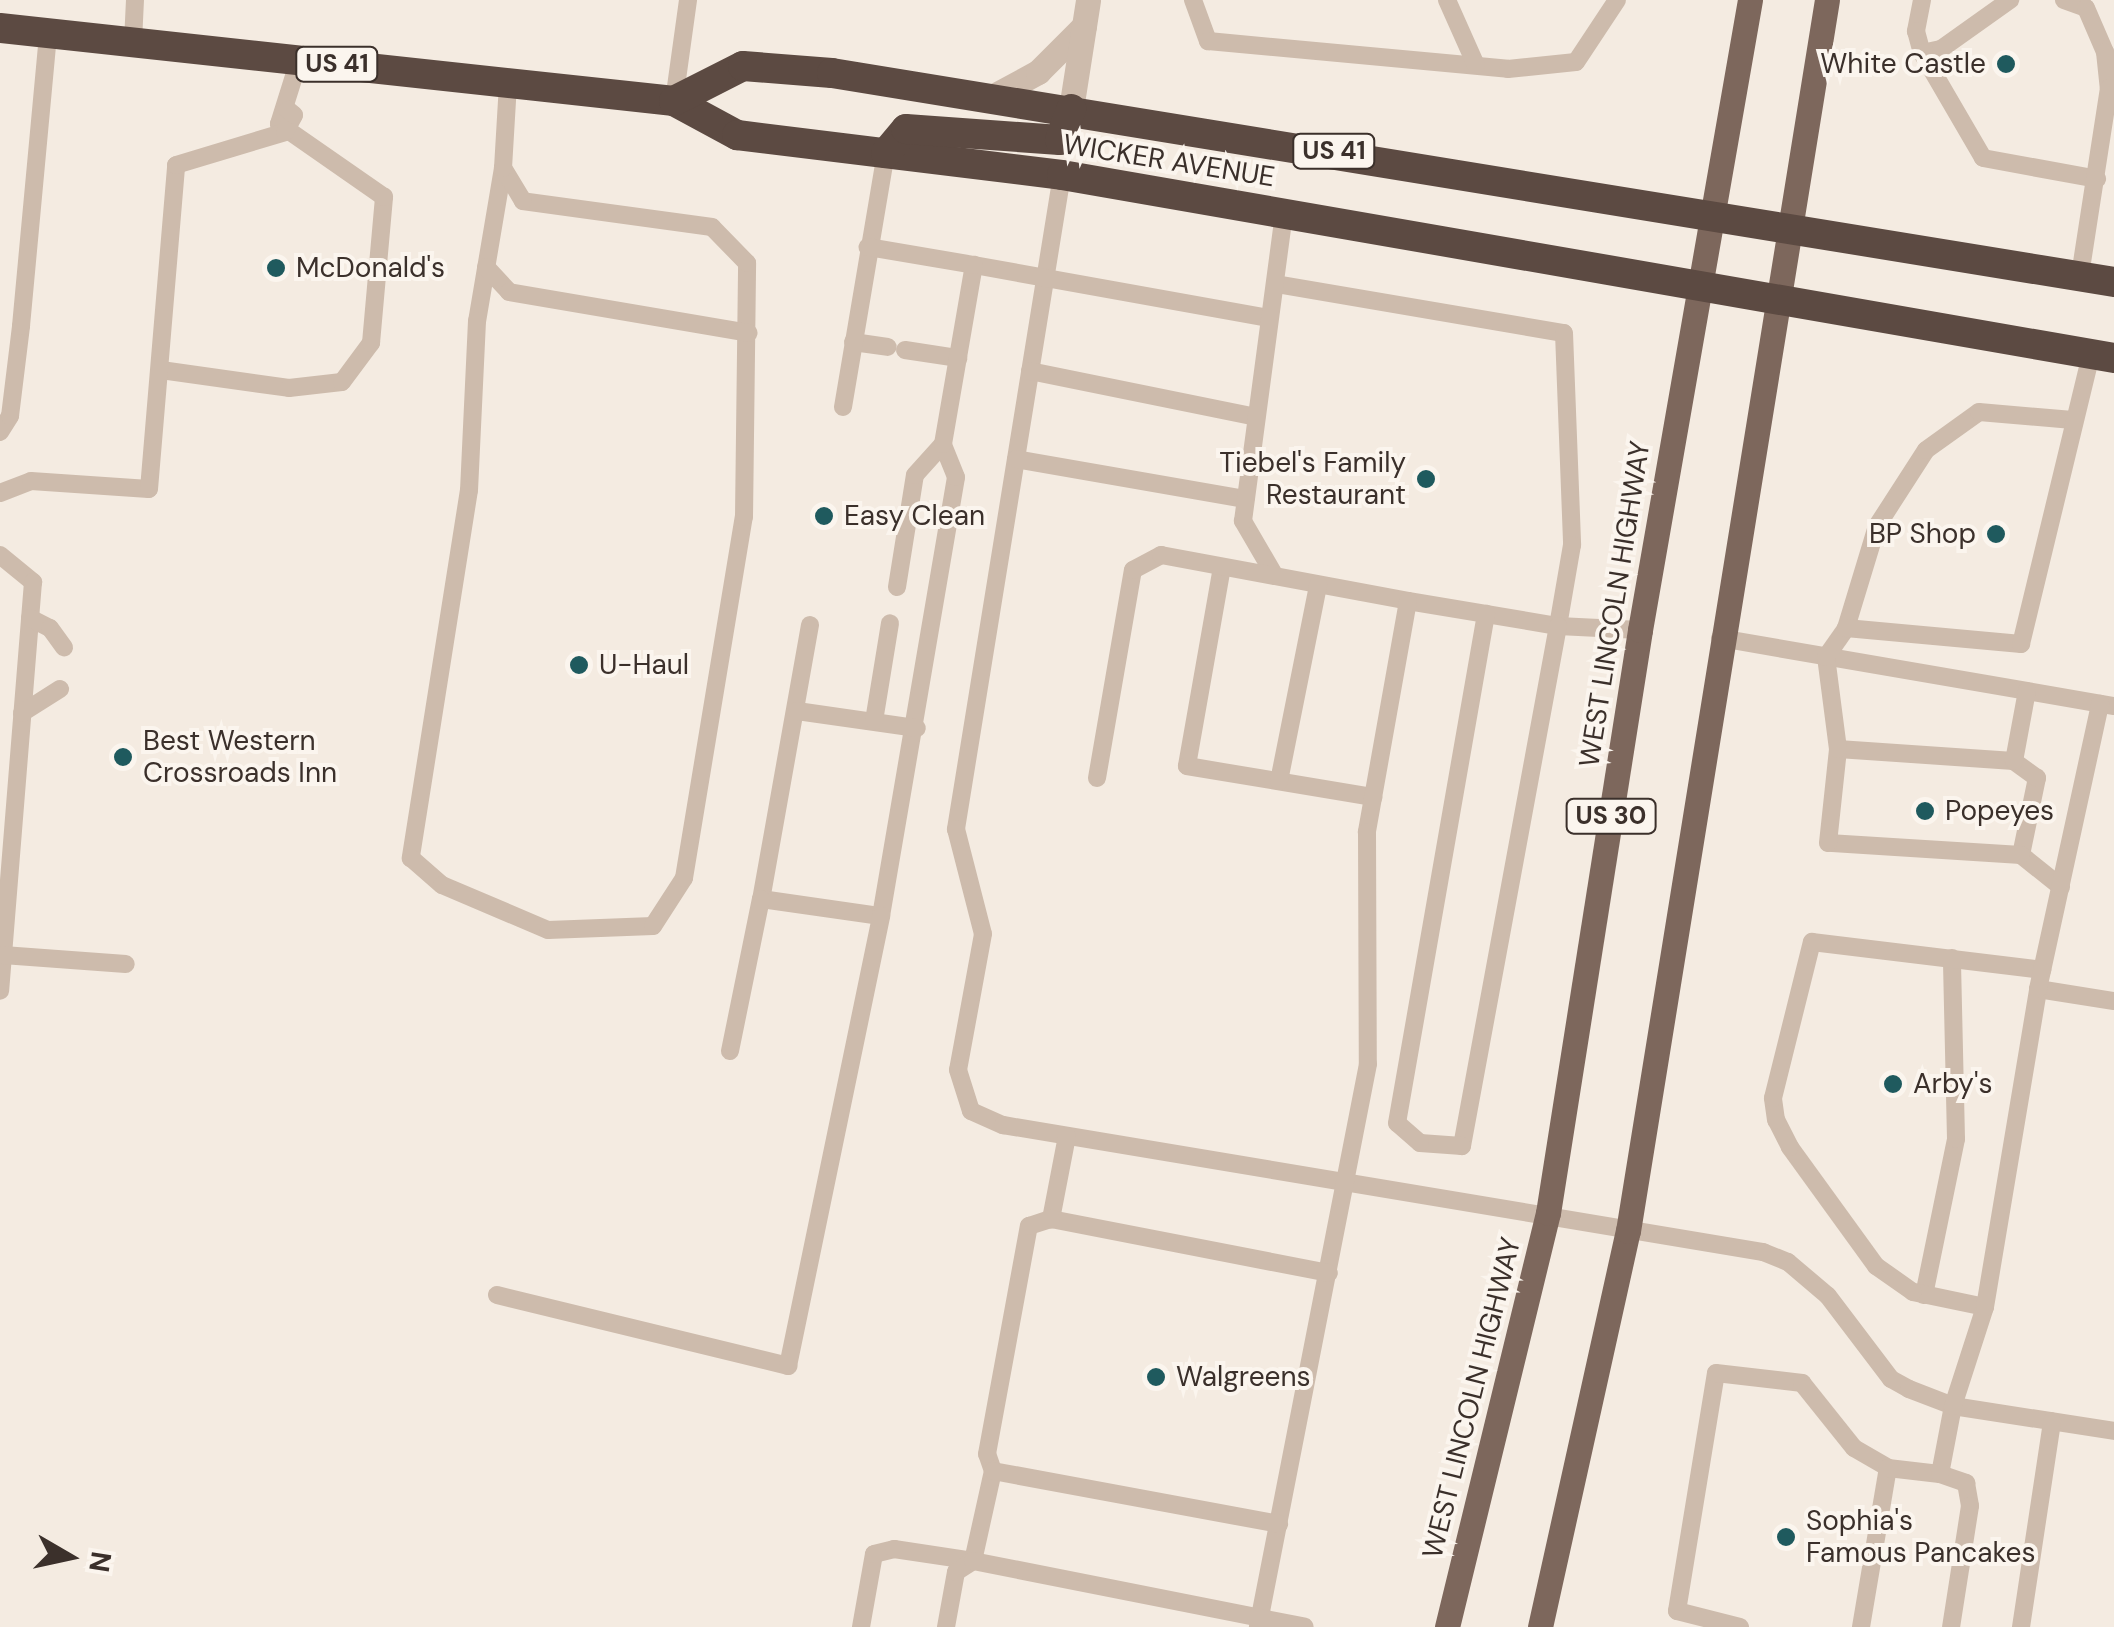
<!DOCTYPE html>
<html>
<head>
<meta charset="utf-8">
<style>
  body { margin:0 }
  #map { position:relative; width:2114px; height:1627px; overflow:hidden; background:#f4ebe1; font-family:"DM Sans",sans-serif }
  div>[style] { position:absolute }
  .lane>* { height:18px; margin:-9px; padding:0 9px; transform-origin:9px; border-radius:9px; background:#cdbbac }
  .street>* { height:25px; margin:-12.5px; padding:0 12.5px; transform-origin:12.5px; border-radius:12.5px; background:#cdbbac }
  .primary>* { height:25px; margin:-12.5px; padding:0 12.5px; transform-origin:12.5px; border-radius:12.5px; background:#7d675c }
  .highway>* { height:30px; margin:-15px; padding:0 15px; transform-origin:15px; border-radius:15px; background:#5c4a42 }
  .dots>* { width:28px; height:28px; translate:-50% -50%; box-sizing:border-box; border:5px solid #fbf5ee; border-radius:50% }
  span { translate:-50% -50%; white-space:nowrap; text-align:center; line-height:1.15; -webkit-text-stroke:8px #fbf5ee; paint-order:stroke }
  .shield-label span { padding:2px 8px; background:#fbf5ee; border:2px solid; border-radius:8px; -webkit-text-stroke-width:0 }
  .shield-label { font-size:25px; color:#3b302b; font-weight:700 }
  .poi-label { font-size:28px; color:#3b302b }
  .right { translate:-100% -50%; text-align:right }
  .left { translate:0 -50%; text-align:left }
  .street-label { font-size:28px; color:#3b302b }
  .north { position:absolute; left:20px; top:1507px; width:100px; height:100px; -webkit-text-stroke:8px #fbf5ee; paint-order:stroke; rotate:99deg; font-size:28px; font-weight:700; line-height:40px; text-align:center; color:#3b302b }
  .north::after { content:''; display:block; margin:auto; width:35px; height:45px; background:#3b302b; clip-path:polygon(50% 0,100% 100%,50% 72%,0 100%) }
</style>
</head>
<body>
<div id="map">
  <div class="lane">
    <div style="left:1193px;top:0;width:44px;rotate:69.9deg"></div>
    <div style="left:1208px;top:41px;width:301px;rotate:5.3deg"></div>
    <div style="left:1508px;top:69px;width:68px;rotate:-5.9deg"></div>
    <div style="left:1576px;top:62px;width:74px;rotate:-56.5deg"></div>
    <div style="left:1447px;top:0;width:71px;rotate:66deg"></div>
    <div style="left:1922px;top:0;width:32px;rotate:101deg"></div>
    <div style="left:1916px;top:31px;width:23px;rotate:75deg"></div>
    <div style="left:1922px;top:53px;width:121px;rotate:59.8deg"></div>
    <div style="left:1983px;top:158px;width:116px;rotate:10.4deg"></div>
    <div style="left:2064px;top:0;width:23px;rotate:20deg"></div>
    <div style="left:2086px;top:8px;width:48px;rotate:66.6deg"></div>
    <div style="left:2105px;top:52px;width:36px;rotate:84deg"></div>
    <div style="left:2109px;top:88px;width:190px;rotate:98.8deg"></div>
    <div style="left:133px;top:42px;width:42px;rotate:-87.3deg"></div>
    <div style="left:1922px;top:53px;width:19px;rotate:-12deg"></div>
    <div style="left:1941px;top:49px;width:85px;rotate:-35.4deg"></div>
    <div style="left:674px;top:101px;width:102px;rotate:-82.1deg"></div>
    <div style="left:503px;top:168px;width:155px;rotate:99.6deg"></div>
    <div style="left:477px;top:321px;width:169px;rotate:92.7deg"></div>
    <div style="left:469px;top:490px;width:373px;rotate:99deg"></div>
    <div style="left:411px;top:858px;width:41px;rotate:41.1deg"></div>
    <div style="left:442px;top:885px;width:115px;rotate:23deg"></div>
    <div style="left:548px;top:930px;width:105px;rotate:-2.2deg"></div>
    <div style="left:653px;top:926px;width:57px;rotate:-57.1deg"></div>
    <div style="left:684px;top:878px;width:366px;rotate:-80.6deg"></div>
    <div style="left:744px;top:517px;width:254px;rotate:-89.3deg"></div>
    <div style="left:747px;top:263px;width:50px;rotate:-134.2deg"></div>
    <div style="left:712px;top:227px;width:191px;rotate:-172.2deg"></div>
    <div style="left:523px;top:201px;width:39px;rotate:-121deg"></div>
    <div style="left:503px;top:168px;width:85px;rotate:-86.6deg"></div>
    <div style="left:1062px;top:175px;width:663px;rotate:99.21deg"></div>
    <div style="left:956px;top:829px;width:108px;rotate:75.6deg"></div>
    <div style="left:983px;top:934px;width:138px;rotate:100.4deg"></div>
    <div style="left:958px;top:1070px;width:43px;rotate:72.4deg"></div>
    <div style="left:971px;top:1111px;width:35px;rotate:24deg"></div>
    <div style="left:1003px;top:1125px;width:771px;rotate:9.49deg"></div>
    <div style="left:1763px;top:1252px;width:27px;rotate:22deg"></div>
    <div style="left:1788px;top:1262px;width:52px;rotate:40.4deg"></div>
    <div style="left:1828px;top:1296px;width:104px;rotate:52.8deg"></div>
    <div style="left:1891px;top:1379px;width:21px;rotate:29deg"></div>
    <div style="left:1909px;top:1389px;width:47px;rotate:21.1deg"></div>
    <div style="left:1953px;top:1406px;width:163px;rotate:8.8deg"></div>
    <div style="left:974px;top:265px;width:300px;rotate:10.2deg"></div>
    <div style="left:486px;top:267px;width:34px;rotate:47deg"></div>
    <div style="left:509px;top:292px;width:243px;rotate:9.7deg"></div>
    <div style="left:1276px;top:284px;width:292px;rotate:9.7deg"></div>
    <div style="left:1564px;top:333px;width:212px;rotate:87.8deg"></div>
    <div style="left:1572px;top:545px;width:82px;rotate:99.8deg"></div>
    <div style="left:1558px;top:626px;width:82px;rotate:2.8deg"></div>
    <div style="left:853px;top:342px;width:35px;rotate:8deg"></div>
    <div style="left:905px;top:350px;width:54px;rotate:8.6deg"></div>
    <div style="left:161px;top:370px;width:129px;rotate:8deg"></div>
    <div style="left:289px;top:388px;width:53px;rotate:-6.5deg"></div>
    <div style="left:342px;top:382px;width:49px;rotate:-53.4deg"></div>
    <div style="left:371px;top:343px;width:147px;rotate:-84.9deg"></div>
    <div style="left:384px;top:197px;width:128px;rotate:-145.2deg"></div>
    <div style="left:279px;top:124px;width:67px;rotate:-72.6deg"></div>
    <div style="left:1030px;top:371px;width:231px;rotate:11.5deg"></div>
    <div style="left:843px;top:407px;width:258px;rotate:-80.4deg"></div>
    <div style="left:0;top:432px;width:19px;rotate:-58deg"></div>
    <div style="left:10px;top:416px;width:91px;rotate:-83deg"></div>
    <div style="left:21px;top:326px;width:294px;rotate:-84.7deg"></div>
    <div style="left:1016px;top:459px;width:233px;rotate:9.9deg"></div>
    <div style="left:0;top:493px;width:33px;rotate:-21deg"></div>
    <div style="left:31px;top:481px;width:118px;rotate:3.9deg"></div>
    <div style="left:149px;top:489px;width:325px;rotate:-85.2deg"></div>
    <div style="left:176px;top:165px;width:114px;rotate:-16.8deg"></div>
    <div style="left:285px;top:132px;width:19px;rotate:-62deg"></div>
    <div style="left:294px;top:115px;width:8px;rotate:-140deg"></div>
    <div style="left:0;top:555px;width:43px;rotate:39.3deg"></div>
    <div style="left:33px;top:582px;width:410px;rotate:94.6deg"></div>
    <div style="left:1222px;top:567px;width:202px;rotate:100deg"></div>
    <div style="left:1187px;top:766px;width:189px;rotate:9.5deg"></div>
    <div style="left:1275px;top:576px;width:64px;rotate:-120.2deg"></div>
    <div style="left:1243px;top:521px;width:311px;rotate:-82.4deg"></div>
    <div style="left:897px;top:587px;width:113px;rotate:-80.9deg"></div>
    <div style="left:915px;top:475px;width:42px;rotate:-47.9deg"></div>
    <div style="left:1408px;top:601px;width:152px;rotate:9.5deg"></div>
    <div style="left:1558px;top:626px;width:529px;rotate:100.46deg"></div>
    <div style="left:1462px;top:1146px;width:42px;rotate:-175.9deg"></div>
    <div style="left:1420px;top:1143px;width:30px;rotate:-139deg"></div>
    <div style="left:1397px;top:1123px;width:517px;rotate:-80.08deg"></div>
    <div style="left:30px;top:618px;width:22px;rotate:27deg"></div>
    <div style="left:50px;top:628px;width:24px;rotate:54deg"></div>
    <div style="left:810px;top:625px;width:278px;rotate:100.1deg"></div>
    <div style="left:761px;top:899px;width:121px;rotate:8.1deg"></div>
    <div style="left:881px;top:916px;width:445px;rotate:-80.3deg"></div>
    <div style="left:956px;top:477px;width:35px;rotate:-112deg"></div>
    <div style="left:943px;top:444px;width:182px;rotate:-80.2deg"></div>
    <div style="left:974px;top:265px;width:108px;rotate:-170.4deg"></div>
    <div style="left:1846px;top:628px;width:107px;rotate:-73.1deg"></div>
    <div style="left:1877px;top:526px;width:90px;rotate:-57.2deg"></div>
    <div style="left:1926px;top:450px;width:65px;rotate:-35.6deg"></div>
    <div style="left:1979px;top:412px;width:94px;rotate:4.9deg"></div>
    <div style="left:1720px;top:638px;width:400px;rotate:9.8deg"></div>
    <div style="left:797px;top:711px;width:121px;rotate:8.1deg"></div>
    <div style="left:22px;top:713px;width:45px;rotate:-32.3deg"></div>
    <div style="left:874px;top:721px;width:99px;rotate:-80.7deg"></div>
    <div style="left:1838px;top:749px;width:176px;rotate:3.9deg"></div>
    <div style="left:1097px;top:778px;width:211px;rotate:-80.2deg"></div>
    <div style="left:1133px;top:570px;width:32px;rotate:-28deg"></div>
    <div style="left:1161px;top:555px;width:251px;rotate:10.5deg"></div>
    <div style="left:1408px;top:601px;width:235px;rotate:100.1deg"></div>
    <div style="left:1367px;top:832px;width:232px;rotate:89.8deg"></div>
    <div style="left:1368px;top:1064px;width:574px;rotate:101.06deg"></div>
    <div style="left:1279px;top:781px;width:200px;rotate:-78.7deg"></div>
    <div style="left:2021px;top:855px;width:79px;rotate:-78.3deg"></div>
    <div style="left:2037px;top:778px;width:29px;rotate:-144deg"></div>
    <div style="left:2014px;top:761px;width:71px;rotate:-79.5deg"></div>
    <div style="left:2061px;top:887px;width:51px;rotate:-141.3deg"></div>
    <div style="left:2021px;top:855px;width:193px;rotate:-176.4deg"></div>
    <div style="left:1828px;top:843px;width:95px;rotate:-83.9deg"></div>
    <div style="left:1838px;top:749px;width:93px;rotate:-97.4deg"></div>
    <div style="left:1826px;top:657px;width:35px;rotate:-55deg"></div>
    <div style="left:1846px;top:628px;width:176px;rotate:5.2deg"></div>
    <div style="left:2021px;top:644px;width:298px;rotate:-76.4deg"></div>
    <div style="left:3px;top:955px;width:123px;rotate:4.2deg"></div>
    <div style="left:2038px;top:989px;width:77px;rotate:9deg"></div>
    <div style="left:730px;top:1051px;width:155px;rotate:-78.5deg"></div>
    <div style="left:1067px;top:1136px;width:85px;rotate:100.9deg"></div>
    <div style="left:1051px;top:1219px;width:283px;rotate:11deg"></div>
    <div style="left:497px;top:1295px;width:300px;rotate:13.7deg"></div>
    <div style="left:788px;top:1366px;width:460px;rotate:-78.3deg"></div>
    <div style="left:1924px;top:1295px;width:159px;rotate:-78.4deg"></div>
    <div style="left:1956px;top:1139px;width:181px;rotate:-91.3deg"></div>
    <div style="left:1985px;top:1307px;width:74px;rotate:-168.2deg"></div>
    <div style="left:1913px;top:1292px;width:45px;rotate:-144.9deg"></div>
    <div style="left:1876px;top:1266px;width:147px;rotate:-125.9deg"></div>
    <div style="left:1790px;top:1147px;width:30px;rotate:-117deg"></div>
    <div style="left:1776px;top:1120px;width:22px;rotate:-98deg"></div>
    <div style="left:1773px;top:1098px;width:161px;rotate:-76deg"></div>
    <div style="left:1812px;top:942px;width:232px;rotate:6.9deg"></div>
    <div style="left:993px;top:1471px;width:18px;rotate:-109deg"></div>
    <div style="left:987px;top:1454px;width:232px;rotate:-79.6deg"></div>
    <div style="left:1029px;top:1226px;width:23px;rotate:-18deg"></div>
    <div style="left:1940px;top:1474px;width:28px;rotate:19deg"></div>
    <div style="left:1966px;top:1483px;width:23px;rotate:80deg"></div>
    <div style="left:1970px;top:1506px;width:122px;rotate:98.9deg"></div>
    <div style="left:861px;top:1627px;width:74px;rotate:-79.9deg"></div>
    <div style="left:874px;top:1554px;width:21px;rotate:-14deg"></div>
    <div style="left:894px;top:1549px;width:80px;rotate:8.6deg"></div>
    <div style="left:973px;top:1561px;width:92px;rotate:-77.5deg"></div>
    <div style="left:993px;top:1471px;width:291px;rotate:10.5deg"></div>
    <div style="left:946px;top:1627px;width:56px;rotate:-79.7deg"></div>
    <div style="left:956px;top:1572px;width:20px;rotate:-33deg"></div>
    <div style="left:973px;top:1561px;width:338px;rotate:11.2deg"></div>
    <div style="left:1740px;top:1627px;width:65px;rotate:-165.7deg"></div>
    <div style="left:1677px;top:1611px;width:241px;rotate:-80.7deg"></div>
    <div style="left:1716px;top:1373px;width:87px;rotate:6.6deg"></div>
    <div style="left:1802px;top:1383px;width:83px;rotate:51.3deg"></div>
    <div style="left:1854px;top:1448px;width:39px;rotate:30deg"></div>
    <div style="left:1861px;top:1627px;width:161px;rotate:-80.4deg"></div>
    <div style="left:1888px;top:1468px;width:52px;rotate:6.6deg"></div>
    <div style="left:1940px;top:1474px;width:69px;rotate:-79.2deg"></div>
    <div style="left:1953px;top:1406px;width:104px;rotate:-72.1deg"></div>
    <div style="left:1985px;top:1307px;width:322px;rotate:-80.5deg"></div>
    <div style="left:2038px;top:989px;width:292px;rotate:-77.7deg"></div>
    <div style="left:2021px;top:1627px;width:208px;rotate:-81.4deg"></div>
  </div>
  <div class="street">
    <div style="left:990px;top:98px;width:55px;rotate:-28.4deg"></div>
    <div style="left:1038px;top:72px;width:65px;rotate:-45deg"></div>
    <div style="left:1071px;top:109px;width:110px;rotate:-81.1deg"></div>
  </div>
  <div class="primary">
    <div style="left:1447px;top:1627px;width:426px;rotate:-76.3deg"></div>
    <div style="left:1548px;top:1213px;width:590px;rotate:-81.03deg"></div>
    <div style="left:1640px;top:630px;width:640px;rotate:-80.1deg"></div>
    <div style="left:1540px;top:1627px;width:406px;rotate:-77.5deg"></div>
    <div style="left:1628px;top:1231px;width:1247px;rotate:-80.82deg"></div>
  </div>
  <div class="highway">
    <div style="left:0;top:28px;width:678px;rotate:6.18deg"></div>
    <div style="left:674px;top:101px;width:72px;rotate:28.4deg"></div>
    <div style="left:737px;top:135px;width:327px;rotate:7deg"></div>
    <div style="left:1062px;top:175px;width:1068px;rotate:9.87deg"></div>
    <div style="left:674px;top:101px;width:77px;rotate:-26.9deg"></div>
    <div style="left:743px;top:66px;width:89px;rotate:4.5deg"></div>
    <div style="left:832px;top:73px;width:1299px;rotate:9.26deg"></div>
    <div style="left:886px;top:153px;width:31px;rotate:-50deg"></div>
    <div style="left:906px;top:129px;width:154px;rotate:4.1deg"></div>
    <div style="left:1060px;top:140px;width:33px;rotate:-70deg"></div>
  </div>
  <div class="dots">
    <div style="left:2006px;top:64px;background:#1f5a5e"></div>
    <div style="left:276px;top:268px;background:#1f5a5e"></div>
    <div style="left:1426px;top:479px;background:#1f5a5e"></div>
    <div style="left:824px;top:516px;background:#1f5a5e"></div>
    <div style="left:1996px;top:534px;background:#1f5a5e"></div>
    <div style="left:579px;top:665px;background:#1f5a5e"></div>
    <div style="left:123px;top:757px;background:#1f5a5e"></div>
    <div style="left:1925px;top:811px;background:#1f5a5e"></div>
    <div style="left:1893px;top:1084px;background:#1f5a5e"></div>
    <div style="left:1156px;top:1377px;background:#1f5a5e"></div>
    <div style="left:1786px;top:1537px;background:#1f5a5e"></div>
  </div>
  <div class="shield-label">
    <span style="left:337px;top:64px">US 41</span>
    <span style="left:1334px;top:151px">US 41</span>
    <span style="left:1611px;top:816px">US 30</span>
  </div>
  <div class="poi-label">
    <span class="right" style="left:1986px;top:64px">White Castle</span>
    <span class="left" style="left:296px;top:268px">McDonald's</span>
    <span class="right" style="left:1406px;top:479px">Tiebel's Family<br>Restaurant</span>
    <span class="left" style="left:844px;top:516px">Easy Clean</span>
    <span class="right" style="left:1976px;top:534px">BP Shop</span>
    <span class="left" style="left:599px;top:665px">U-Haul</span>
    <span class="left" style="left:143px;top:757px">Best Western<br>Crossroads Inn</span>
    <span class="left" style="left:1945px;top:811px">Popeyes</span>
    <span class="left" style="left:1913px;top:1084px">Arby's</span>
    <span class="left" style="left:1176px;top:1377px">Walgreens</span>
    <span class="left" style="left:1806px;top:1537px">Sophia's<br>Famous Pancakes</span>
  </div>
  <div class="street-label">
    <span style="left:1169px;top:161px;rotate:9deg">WICKER AVENUE</span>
    <span style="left:1615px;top:604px;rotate:-81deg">WEST LINCOLN HIGHWAY</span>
    <span style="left:1472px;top:1398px;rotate:-76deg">WEST LINCOLN HIGHWAY</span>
  </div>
  <div class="north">N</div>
</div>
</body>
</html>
